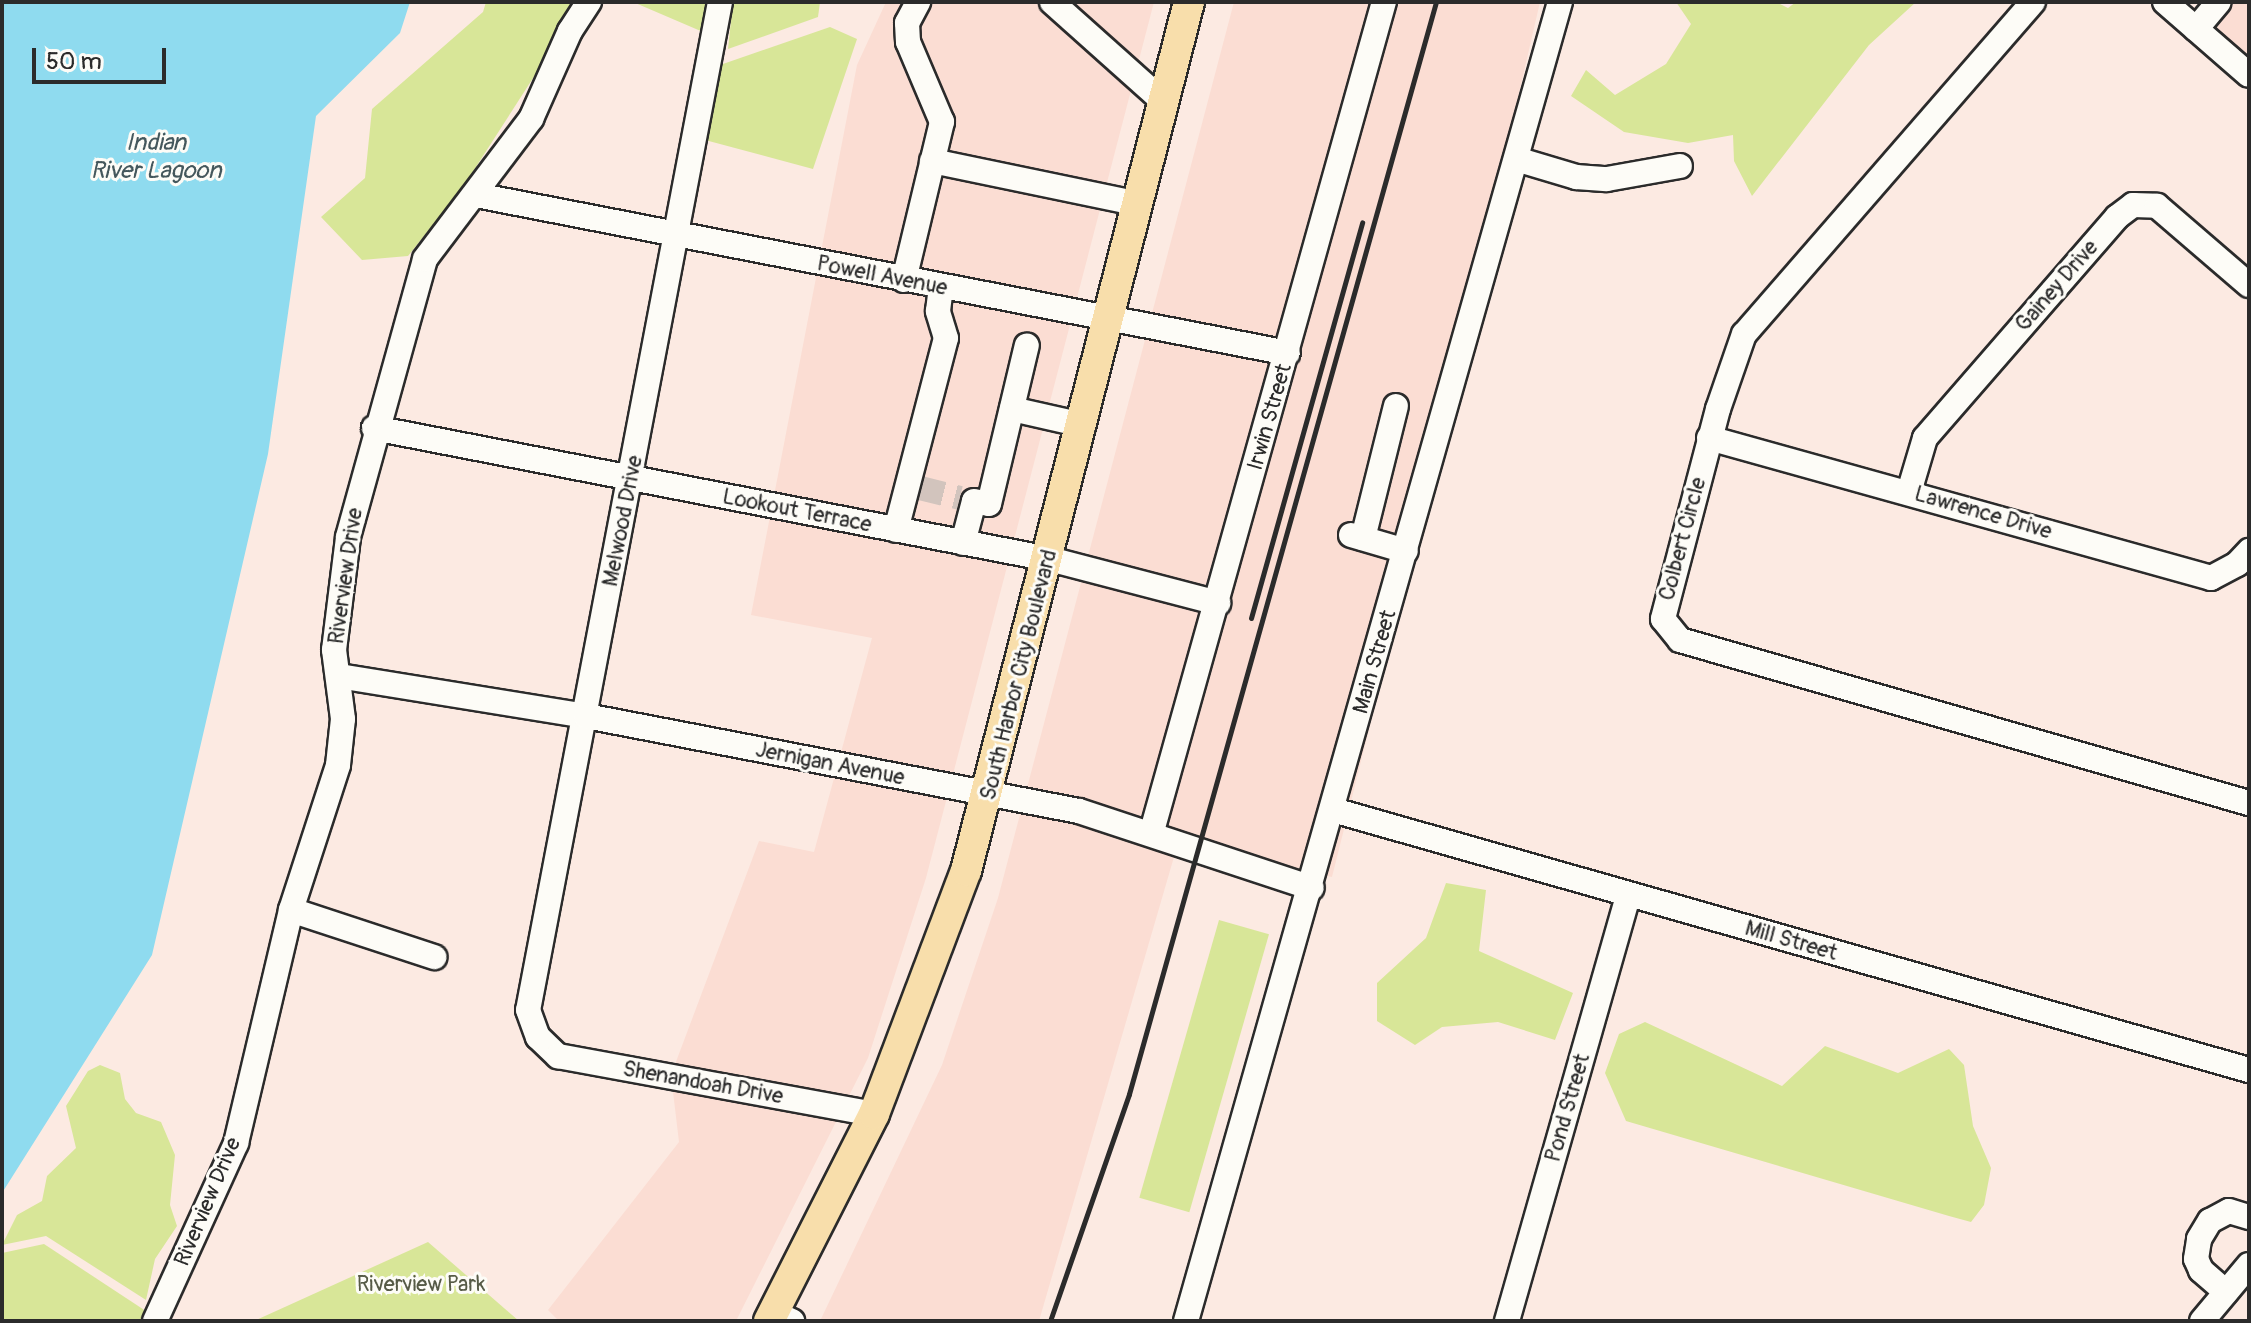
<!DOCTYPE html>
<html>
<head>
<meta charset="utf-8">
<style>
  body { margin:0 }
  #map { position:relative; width:2251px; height:1323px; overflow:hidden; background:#fceae2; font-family:Pangolin,sans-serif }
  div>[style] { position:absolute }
  .built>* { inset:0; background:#fbddd3 }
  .green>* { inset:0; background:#d8e698; transform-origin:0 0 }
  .water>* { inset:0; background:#8fdbef }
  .minor-tunnel>* { height:24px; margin-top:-12px; transform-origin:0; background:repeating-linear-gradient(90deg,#d2c4bd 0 24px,transparent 0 36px) }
  .roads { filter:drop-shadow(2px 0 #2b2b2b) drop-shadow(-2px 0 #2b2b2b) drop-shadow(0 2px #2b2b2b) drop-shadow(0 -2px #2b2b2b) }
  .minor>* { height:24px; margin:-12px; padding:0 12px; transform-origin:12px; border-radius:12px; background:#fdfcf7 }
  .major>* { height:30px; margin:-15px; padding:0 15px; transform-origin:15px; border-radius:15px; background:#f8deab }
  .rail>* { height:5px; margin:-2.5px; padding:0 2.5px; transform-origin:2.5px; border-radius:2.5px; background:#2b2b2b }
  span { translate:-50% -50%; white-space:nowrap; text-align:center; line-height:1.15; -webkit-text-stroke:6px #fdfcf7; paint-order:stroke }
  .street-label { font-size:22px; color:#2b2b2b }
  .park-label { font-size:22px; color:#565a46 }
  .water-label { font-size:24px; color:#44575c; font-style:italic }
  .frame { position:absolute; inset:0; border:4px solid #2b2b2b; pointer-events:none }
  .scale { position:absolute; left:32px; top:48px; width:134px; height:36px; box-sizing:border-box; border:4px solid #2b2b2b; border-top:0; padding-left:10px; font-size:24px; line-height:28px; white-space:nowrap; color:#2b2b2b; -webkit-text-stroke:6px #fdfcf7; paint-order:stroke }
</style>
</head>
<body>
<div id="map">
  <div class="built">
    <div style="clip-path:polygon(886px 2px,1154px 2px,926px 878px,868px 1058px,736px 1321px,559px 1321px,548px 1310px,679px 1142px,671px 1075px,759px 841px,814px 852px,872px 638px,751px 615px,857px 65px)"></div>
    <div style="clip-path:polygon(1234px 2px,1540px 2px,1412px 558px,1332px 877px,1176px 850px,1039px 1321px,820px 1321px,942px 1065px,998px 898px)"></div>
    <div style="clip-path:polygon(2231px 2px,2249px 2px,2249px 75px,2203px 35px)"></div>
  </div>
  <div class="green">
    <div style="clip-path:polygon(486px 2px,582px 2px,463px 187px,408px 256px,362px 260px,321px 217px,365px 178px,372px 109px,483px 12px)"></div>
    <div style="clip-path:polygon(633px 2px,709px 2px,703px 32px)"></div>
    <div style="clip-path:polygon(733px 2px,820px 2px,818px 17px,728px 49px)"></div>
    <div style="clip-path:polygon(1676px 2px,1776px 2px,1788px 8px,1796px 2px,1916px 2px,1869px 45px,1752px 196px,1734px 161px,1733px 135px,1688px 143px,1624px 132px,1571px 96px,1586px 70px,1615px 95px,1666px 64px,1691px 24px)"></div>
    <div style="clip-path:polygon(830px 27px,857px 39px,813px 169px,705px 140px,720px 65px)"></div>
    <div style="clip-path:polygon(1446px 883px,1486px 890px,1479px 951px,1573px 993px,1555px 1040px,1498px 1022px,1442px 1027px,1415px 1045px,1377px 1021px,1377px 983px,1426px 938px)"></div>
    <div style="left:1219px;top:920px;width:52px;height:289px;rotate:16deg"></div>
    <div style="clip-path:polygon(1645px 1022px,1782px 1086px,1825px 1046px,1898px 1073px,1949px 1049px,1964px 1065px,1973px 1126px,1991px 1168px,1984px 1205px,1971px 1222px,1949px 1216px,1626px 1121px,1605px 1073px,1619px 1034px)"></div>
    <div style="clip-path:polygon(100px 1065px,120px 1073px,125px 1099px,136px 1113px,161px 1122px,175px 1155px,170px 1205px,177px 1226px,155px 1259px,146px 1300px,46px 1236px,2px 1245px,17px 1215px,42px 1201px,47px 1176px,76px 1148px,66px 1106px,88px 1071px)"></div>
    <div style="clip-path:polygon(428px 1242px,519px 1321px,254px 1321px)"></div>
    <div style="clip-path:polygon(44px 1244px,161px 1321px,2px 1321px,2px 1253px)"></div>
  </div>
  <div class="water">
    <div style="clip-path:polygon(2px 2px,410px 2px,400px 33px,316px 116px,268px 454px,152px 955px,2px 1193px)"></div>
  </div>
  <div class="minor-tunnel">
    <div style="left:920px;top:488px;width:41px;rotate:14deg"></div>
  </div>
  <div class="roads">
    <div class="minor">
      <div style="left:720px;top:2px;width:1026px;rotate:100.78deg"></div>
      <div style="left:528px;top:1010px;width:29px;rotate:70deg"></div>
      <div style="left:538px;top:1037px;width:28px;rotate:44deg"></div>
      <div style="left:558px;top:1056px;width:321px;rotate:10.4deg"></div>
      <div style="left:1052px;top:2px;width:152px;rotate:41.8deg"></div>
      <div style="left:2033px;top:2px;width:440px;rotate:131deg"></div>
      <div style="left:1744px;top:334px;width:79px;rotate:109.1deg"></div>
      <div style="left:1718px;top:409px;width:217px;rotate:104.7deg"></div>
      <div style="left:1663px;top:619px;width:27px;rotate:51deg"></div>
      <div style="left:1680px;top:640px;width:592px;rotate:15.99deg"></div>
      <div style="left:2165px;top:2px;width:111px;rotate:41deg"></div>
      <div style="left:2196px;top:29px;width:35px;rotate:-50deg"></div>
      <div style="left:1516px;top:159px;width:63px;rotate:16.7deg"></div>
      <div style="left:1576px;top:177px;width:31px;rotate:4deg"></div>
      <div style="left:1607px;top:179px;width:74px;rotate:-10.1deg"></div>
      <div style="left:932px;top:161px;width:211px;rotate:11.7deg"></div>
      <div style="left:476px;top:195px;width:827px;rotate:11.01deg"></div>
      <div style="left:904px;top:280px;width:163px;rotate:-76.5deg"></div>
      <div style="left:942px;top:122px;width:87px;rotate:-113deg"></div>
      <div style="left:908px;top:42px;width:19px;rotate:-93deg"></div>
      <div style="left:907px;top:23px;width:24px;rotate:-62deg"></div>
      <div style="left:1012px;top:409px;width:73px;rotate:12.7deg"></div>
      <div style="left:374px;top:428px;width:688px;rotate:10.98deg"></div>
      <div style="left:1049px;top:559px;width:175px;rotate:14.6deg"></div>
      <div style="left:1709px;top:438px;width:521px;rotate:15.58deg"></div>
      <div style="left:2211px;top:578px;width:30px;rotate:-28deg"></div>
      <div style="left:2237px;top:564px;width:18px;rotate:-47deg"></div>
      <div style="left:1909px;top:492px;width:56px;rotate:-73.5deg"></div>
      <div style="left:1925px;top:438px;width:293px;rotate:-49deg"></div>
      <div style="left:2117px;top:217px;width:20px;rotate:-37deg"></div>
      <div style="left:2133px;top:205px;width:24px;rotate:2deg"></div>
      <div style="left:2157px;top:206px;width:121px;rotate:40.7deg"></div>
      <div style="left:896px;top:530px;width:198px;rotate:-75.4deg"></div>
      <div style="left:946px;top:338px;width:28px;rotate:-107deg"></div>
      <div style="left:938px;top:311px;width:23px;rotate:-83deg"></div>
      <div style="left:1351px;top:535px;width:57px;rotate:16.2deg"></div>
      <div style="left:1363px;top:538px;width:136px;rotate:-76deg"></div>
      <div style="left:963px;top:543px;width:43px;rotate:-75.3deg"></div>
      <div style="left:974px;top:501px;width:15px;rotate:11deg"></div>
      <div style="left:989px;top:504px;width:163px;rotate:-76.6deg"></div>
      <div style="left:339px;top:676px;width:250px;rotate:9.2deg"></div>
      <div style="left:586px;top:716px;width:502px;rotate:10.91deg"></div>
      <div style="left:1079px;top:811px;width:245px;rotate:18.3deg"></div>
      <div style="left:1333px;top:810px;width:952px;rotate:15.85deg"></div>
      <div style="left:1152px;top:831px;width:861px;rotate:-74.37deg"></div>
      <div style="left:291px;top:910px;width:151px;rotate:18.2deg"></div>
      <div style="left:2226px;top:1292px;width:33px;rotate:-139deg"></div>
      <div style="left:2201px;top:1270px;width:12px;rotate:-114deg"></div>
      <div style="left:2196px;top:1259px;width:20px;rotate:-81deg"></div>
      <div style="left:2199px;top:1239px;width:21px;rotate:-59deg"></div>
      <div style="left:2210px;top:1221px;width:21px;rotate:-28deg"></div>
      <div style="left:2229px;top:1211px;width:21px;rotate:17deg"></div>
      <div style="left:774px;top:1313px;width:20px;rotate:24deg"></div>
      <div style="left:155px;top:1321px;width:196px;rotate:-65.5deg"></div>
      <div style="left:236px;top:1143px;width:239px;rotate:-76.7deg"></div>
      <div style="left:291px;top:910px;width:152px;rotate:-72deg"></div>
      <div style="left:338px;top:765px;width:46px;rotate:-83.8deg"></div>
      <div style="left:343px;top:719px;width:70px;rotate:-97.4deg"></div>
      <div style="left:334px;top:650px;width:114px;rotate:-82.9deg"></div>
      <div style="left:348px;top:537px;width:288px;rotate:-74.5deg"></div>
      <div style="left:425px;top:259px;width:176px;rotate:-52.9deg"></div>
      <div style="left:531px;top:119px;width:96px;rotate:-66.1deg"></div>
      <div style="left:570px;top:31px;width:35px;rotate:-57deg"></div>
      <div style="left:1186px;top:1321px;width:1371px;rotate:-74.17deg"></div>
      <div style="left:1507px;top:1321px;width:443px;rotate:-74.1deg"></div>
      <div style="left:2202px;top:1321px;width:73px;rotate:-50deg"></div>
    </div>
    <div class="major">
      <div style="left:769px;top:1321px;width:232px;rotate:-63.1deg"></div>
      <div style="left:874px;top:1114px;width:260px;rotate:-69.3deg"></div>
      <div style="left:966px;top:871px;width:897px;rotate:-75.61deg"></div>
    </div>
  </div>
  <div class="rail">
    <div style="left:1251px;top:618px;width:411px;rotate:-74.3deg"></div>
    <div style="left:1050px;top:1321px;width:240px;rotate:-70.8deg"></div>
    <div style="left:1129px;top:1094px;width:1134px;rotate:-74.3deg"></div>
  </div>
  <div class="street-label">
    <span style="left:882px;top:276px;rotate:11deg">Powell Avenue</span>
    <span style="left:2057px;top:286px;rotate:-49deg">Gainey Drive</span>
    <span style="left:1270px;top:417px;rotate:-74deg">Irwin Street</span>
    <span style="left:797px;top:511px;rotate:11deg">Lookout Terrace</span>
    <span style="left:1983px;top:513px;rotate:16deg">Lawrence Drive</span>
    <span style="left:623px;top:521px;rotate:-79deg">Melwood Drive</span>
    <span style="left:1683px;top:539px;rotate:-75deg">Colbert Circle</span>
    <span style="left:346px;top:576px;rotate:-82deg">Riverview Drive</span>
    <span style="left:1375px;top:662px;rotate:-74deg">Main Street</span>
    <span style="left:1019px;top:675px;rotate:-76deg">South Harbor City Boulevard</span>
    <span style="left:830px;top:764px;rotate:11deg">Jernigan Avenue</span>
    <span style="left:1791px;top:941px;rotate:16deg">Mill Street</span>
    <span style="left:703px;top:1083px;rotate:10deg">Shenandoah Drive</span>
    <span style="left:1568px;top:1108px;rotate:-74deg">Pond Street</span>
    <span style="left:208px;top:1202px;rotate:-67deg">Riverview Drive</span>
  </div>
  <div class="park-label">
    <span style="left:421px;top:1285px">Riverview Park</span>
  </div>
  <div class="water-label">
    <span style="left:156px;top:157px">Indian<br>River Lagoon</span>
  </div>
  <div class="frame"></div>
  <div class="scale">50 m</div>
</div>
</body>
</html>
